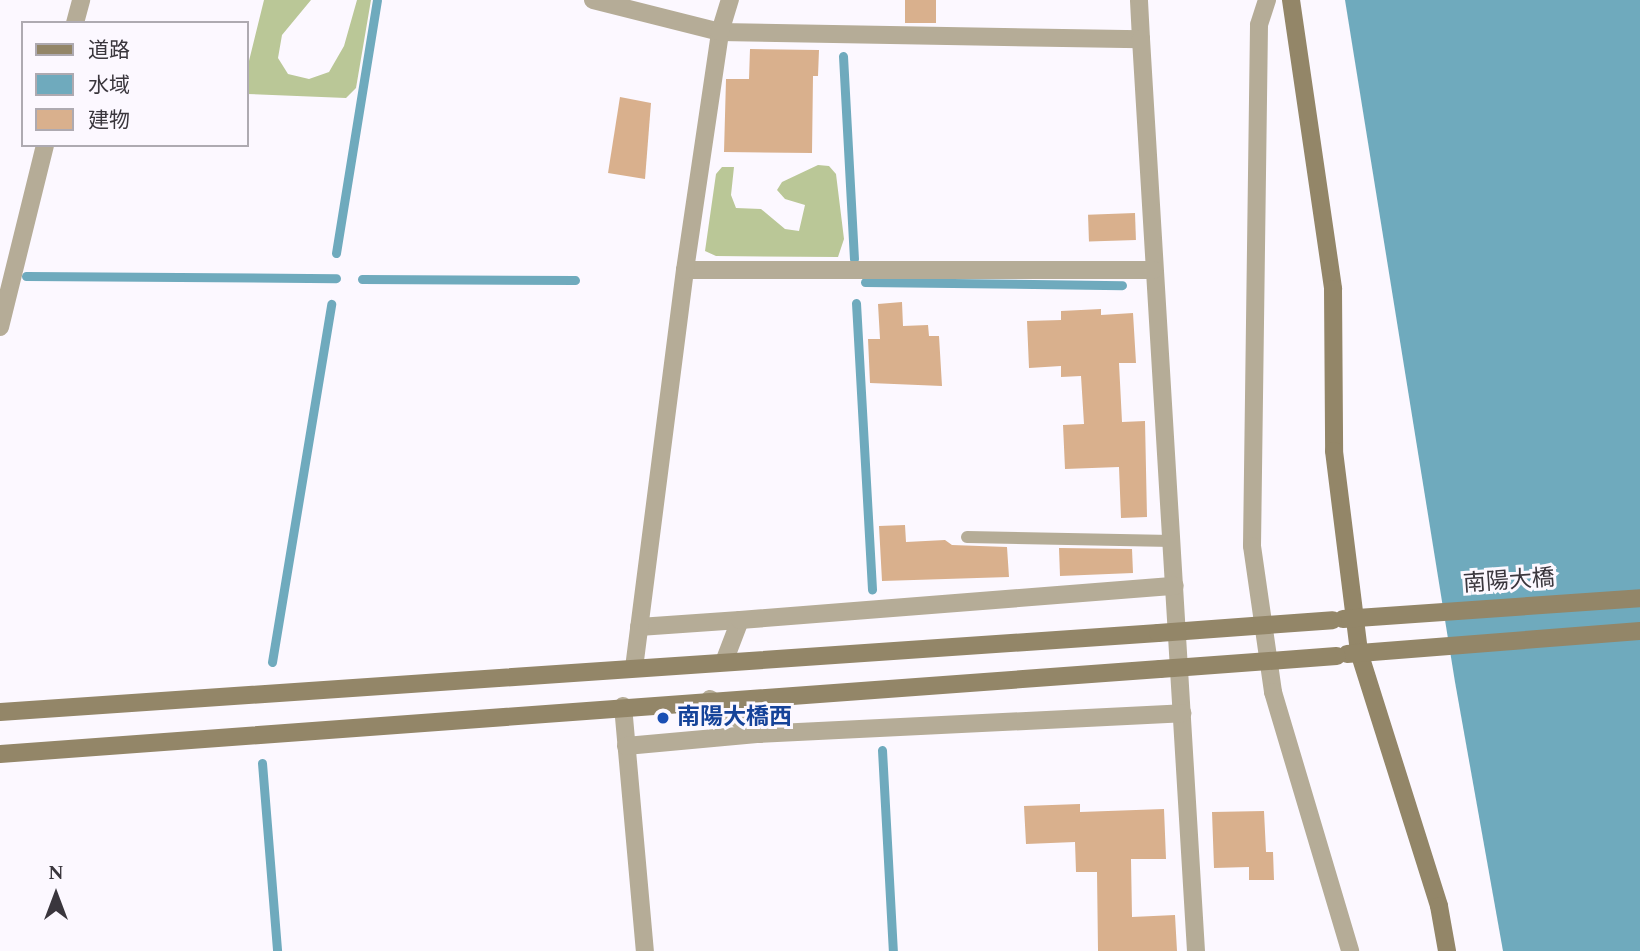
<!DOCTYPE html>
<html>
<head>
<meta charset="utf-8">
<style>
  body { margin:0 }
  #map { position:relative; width:1640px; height:951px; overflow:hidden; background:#fcf8ff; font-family:Spectral,"Noto Sans JP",serif }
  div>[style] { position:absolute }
  .forest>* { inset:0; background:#bac797 }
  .water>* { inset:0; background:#6faabd }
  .stream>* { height:9px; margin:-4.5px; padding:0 4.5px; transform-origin:4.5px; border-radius:4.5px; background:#6faabd }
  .building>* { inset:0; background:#d9b08d; transform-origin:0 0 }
  .lane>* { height:12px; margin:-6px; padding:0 6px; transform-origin:6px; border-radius:6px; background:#b5ac97 }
  .street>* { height:18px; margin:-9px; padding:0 9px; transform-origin:9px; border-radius:9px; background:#b5ac97 }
  .secondary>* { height:18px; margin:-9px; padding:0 9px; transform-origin:9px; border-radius:9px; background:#938668 }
  .secondary-bridge>* { height:18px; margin:-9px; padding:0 9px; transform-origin:9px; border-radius:9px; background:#938668 }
  .dots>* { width:19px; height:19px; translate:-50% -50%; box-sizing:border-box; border:4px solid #fcf8ff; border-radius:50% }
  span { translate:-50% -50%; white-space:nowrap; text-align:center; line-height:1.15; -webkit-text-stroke:6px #fcf8ff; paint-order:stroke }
  .street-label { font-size:23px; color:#3a363d }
  .transit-label { font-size:23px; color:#164399; font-weight:700 }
  .left { translate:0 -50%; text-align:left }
  .legend { position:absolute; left:21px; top:21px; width:228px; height:126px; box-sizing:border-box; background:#fcf8ff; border:2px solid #aeaab1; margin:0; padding:9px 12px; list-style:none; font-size:21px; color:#3a363d }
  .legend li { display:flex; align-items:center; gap:14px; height:35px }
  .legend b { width:35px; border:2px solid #aeaab1 }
  .north { position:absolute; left:21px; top:860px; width:70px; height:70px; -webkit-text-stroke:5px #fcf8ff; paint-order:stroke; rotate:0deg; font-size:19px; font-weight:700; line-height:28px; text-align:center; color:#3a363d }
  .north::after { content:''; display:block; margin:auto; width:24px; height:32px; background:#3a363d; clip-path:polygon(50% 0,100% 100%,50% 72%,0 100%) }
</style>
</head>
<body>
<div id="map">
  <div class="forest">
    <div style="clip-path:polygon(264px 0,311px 0,282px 35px,278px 58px,288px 74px,309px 79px,329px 72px,344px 46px,357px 0,371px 0,356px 88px,346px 98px,247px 94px,247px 69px)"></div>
    <div style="clip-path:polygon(818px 165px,829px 166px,836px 174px,844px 239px,838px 257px,716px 256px,705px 251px,716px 174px,722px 167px,734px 167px,731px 195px,736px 208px,761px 209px,785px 229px,799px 231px,805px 205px,785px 199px,777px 190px,782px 182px)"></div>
  </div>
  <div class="water">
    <div style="clip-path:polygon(1345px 0,1640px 0,1640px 951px,1503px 951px,1455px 682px)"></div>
  </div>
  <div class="stream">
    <div style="left:843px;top:56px;width:203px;rotate:86.9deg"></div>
    <div style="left:336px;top:253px;width:256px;rotate:-80.8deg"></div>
    <div style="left:26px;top:276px;width:310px;rotate:0.4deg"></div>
    <div style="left:362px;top:279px;width:213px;rotate:0.3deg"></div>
    <div style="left:865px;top:282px;width:257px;rotate:0.7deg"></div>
    <div style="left:856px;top:303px;width:287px;rotate:86.8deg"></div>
    <div style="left:272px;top:662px;width:363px;rotate:-80.6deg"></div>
    <div style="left:882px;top:750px;width:201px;rotate:86.9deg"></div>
    <div style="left:262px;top:763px;width:189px;rotate:85.4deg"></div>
  </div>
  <div class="building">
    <div style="left:905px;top:0;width:31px;height:23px"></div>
    <div style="clip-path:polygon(750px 49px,819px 50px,818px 76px,813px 76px,812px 153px,724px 152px,726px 79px,749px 79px)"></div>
    <div style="clip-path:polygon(620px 97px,651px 103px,645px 179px,608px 173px)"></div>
    <div style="left:1135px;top:213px;width:27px;height:47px;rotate:88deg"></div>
    <div style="clip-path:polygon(902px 302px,903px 326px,928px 325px,929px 336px,939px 336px,942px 386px,870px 383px,868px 339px,880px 339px,878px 304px)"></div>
    <div style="clip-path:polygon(1101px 309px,1101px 315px,1133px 313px,1136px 363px,1119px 363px,1122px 422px,1145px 421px,1147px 517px,1121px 518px,1119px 467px,1065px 469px,1063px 425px,1084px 424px,1081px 376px,1061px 377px,1061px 366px,1029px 368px,1027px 321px,1061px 320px,1061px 311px)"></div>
    <div style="clip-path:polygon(905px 525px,906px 542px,945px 540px,952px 545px,1007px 547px,1009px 577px,882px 581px,879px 526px)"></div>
    <div style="clip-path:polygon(1059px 548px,1132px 549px,1133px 573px,1060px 576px)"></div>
    <div style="clip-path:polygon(1080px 804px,1080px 812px,1164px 809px,1166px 859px,1131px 859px,1132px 917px,1175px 915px,1177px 951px,1098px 951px,1097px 872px,1076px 872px,1075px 842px,1026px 844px,1024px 806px)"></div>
    <div style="clip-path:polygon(1264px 811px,1266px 852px,1273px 852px,1274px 880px,1249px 880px,1249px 867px,1214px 868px,1212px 812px)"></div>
  </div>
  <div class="lane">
    <div style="left:967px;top:537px;width:205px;rotate:1.1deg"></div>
  </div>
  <div class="street">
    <div style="left:593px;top:0;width:131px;rotate:14.1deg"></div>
    <div style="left:720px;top:32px;width:421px;rotate:1deg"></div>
    <div style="left:1141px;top:39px;width:39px;rotate:-93deg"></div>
    <div style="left:1267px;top:0;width:26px;rotate:108deg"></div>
    <div style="left:1259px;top:25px;width:521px;rotate:90.77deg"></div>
    <div style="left:1252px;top:546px;width:148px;rotate:81.8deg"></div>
    <div style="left:1273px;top:692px;width:270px;rotate:73.4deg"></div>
    <div style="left:75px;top:23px;width:24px;rotate:-75deg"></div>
    <div style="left:1141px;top:39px;width:914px;rotate:86.55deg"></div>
    <div style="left:685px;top:270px;width:469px"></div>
    <div style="left:0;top:327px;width:187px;rotate:-76.1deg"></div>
    <div style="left:639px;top:627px;width:101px;rotate:-4deg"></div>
    <div style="left:724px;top:662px;width:45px;rotate:-69.1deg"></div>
    <div style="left:740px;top:620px;width:436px;rotate:-4.5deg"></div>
    <div style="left:634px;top:668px;width:401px;rotate:-82.7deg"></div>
    <div style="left:685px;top:270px;width:241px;rotate:-81.6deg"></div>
    <div style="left:720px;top:32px;width:34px;rotate:-73deg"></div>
    <div style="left:710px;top:699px;width:60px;rotate:35.5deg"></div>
    <div style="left:759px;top:734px;width:424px;rotate:-2.8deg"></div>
    <div style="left:623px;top:706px;width:246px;rotate:84.9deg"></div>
    <div style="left:626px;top:746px;width:134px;rotate:-5.2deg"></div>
  </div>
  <div class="secondary">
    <div style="left:1291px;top:0;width:292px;rotate:81.7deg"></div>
    <div style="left:1333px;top:289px;width:162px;rotate:89.6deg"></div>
    <div style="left:1334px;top:451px;width:203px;rotate:82.9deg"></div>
    <div style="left:1359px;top:652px;width:266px;rotate:72.5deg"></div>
    <div style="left:1439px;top:906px;width:46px;rotate:79.9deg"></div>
    <div style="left:1343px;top:619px;width:298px;rotate:-4deg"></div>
    <div style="left:1347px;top:654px;width:294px;rotate:-4.5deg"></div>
    <div style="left:0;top:712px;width:1161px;rotate:-3.9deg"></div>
    <div style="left:0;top:754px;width:1163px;rotate:-4.19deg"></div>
  </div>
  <div class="secondary-bridge">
    <div style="left:1158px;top:633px;width:175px;rotate:-4.2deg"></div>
    <div style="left:1160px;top:669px;width:177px;rotate:-4.2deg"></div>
  </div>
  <div class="dots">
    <div style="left:663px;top:718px;background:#1a4fb4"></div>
  </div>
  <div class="street-label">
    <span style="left:1509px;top:582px;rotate:-4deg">南陽大橋</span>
  </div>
  <div class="transit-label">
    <span class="left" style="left:677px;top:718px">南陽大橋西</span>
  </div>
  <ul class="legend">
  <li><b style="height:9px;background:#938668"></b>道路</li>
  <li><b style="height:19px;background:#6faabd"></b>水域</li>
  <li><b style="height:19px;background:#d9b08d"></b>建物</li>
  </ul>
  <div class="north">N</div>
</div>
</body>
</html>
